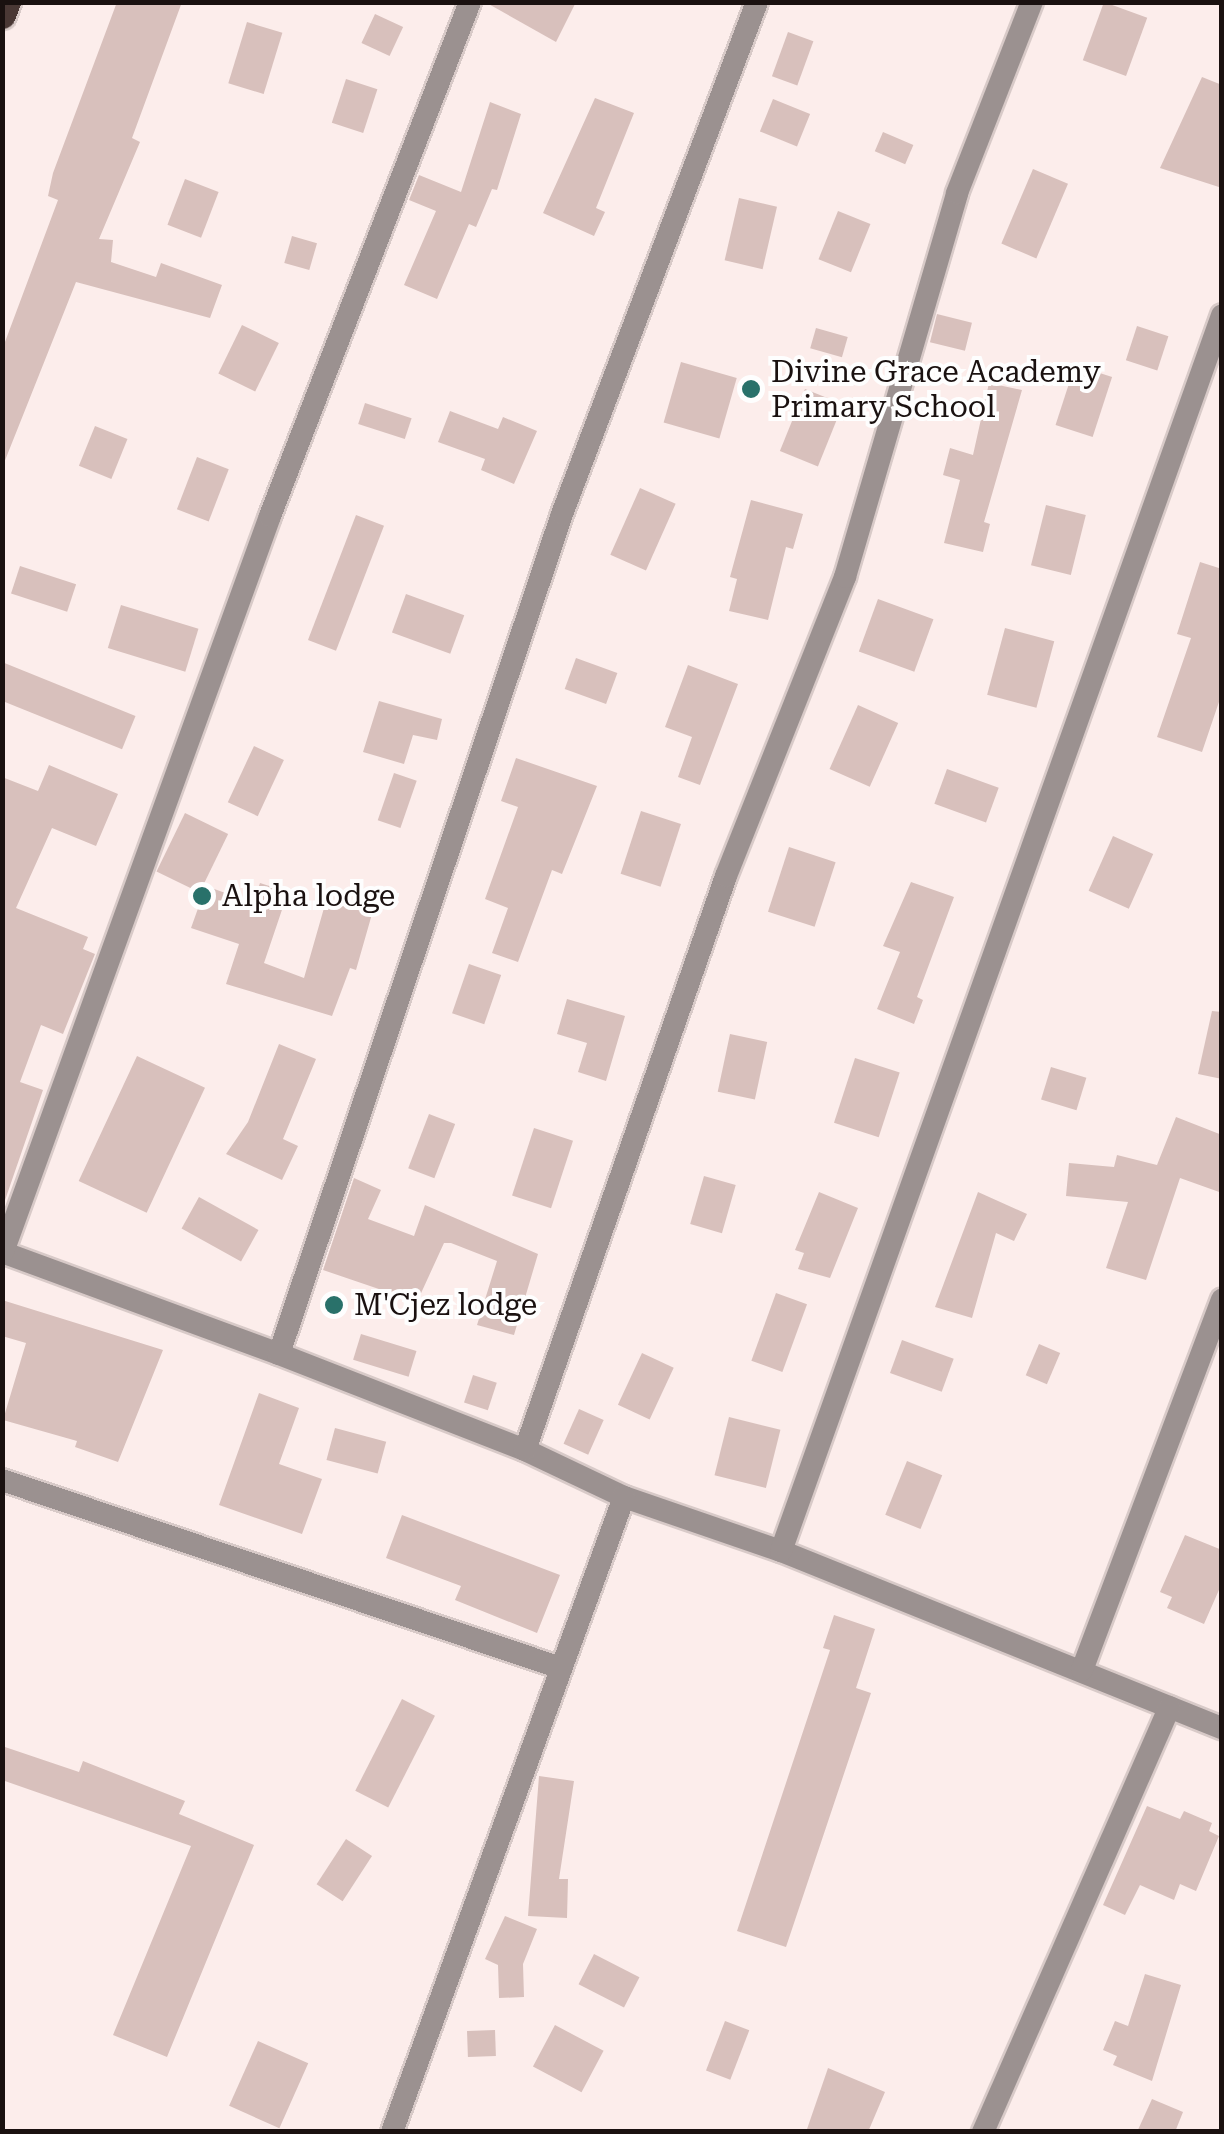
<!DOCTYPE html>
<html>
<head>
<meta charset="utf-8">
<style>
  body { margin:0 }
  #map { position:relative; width:1224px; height:2134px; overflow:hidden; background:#fcedeb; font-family:"Roboto Serif",serif }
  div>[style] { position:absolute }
  .building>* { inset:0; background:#d8c0bc; transform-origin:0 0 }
  .roads { filter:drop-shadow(2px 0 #d8cac8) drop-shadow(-2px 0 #d8cac8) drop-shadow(0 2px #d8cac8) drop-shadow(0 -2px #d8cac8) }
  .minor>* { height:22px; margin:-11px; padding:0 11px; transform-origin:11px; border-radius:11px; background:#9b9190 }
  .trunk>* { height:28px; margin:-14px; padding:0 14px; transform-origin:14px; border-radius:14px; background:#4a3835 }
  .dots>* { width:28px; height:28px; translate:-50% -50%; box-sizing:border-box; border:5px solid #fefefe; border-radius:50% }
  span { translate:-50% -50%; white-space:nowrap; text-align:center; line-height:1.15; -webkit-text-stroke:8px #fefefe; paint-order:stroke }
  .poi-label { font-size:30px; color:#1a1110 }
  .left { translate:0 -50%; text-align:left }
  .frame { position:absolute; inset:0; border:5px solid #1a1110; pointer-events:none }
</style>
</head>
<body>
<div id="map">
  <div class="building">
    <div style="clip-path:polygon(117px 2px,182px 2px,132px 138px,140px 142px,99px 239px,113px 240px,111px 262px,156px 277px,161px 263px,222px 285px,210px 318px,76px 282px,2px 468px,2px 350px,58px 200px,48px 196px,53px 173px)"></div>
    <div style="clip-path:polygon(485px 2px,576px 2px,556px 42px)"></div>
    <div style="left:1104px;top:2px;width:46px;height:62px;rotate:20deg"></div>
    <div style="left:375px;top:14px;width:31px;height:32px;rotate:25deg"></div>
    <div style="left:247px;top:22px;width:37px;height:64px;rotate:17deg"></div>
    <div style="left:788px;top:32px;width:27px;height:47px;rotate:20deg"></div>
    <div style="clip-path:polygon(1202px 77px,1222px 85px,1222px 188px,1160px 168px)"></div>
    <div style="left:346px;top:79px;width:33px;height:46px;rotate:18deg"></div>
    <div style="clip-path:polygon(595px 98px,634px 113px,596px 208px,605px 212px,594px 236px,543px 213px)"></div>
    <div style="left:773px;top:99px;width:40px;height:35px;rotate:22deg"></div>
    <div style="clip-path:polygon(490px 102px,521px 114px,497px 190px,492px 189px,476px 227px,469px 224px,437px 299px,404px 285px,436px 211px,409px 200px,419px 175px,461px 192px)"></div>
    <div style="left:883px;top:132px;width:33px;height:21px;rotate:23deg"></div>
    <div style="left:1033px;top:169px;width:38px;height:81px;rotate:23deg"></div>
    <div style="left:185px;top:179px;width:36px;height:49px;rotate:21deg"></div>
    <div style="left:739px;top:198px;width:39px;height:64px;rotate:13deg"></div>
    <div style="left:838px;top:211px;width:35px;height:52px;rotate:22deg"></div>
    <div style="left:292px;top:236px;width:26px;height:28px;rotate:16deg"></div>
    <div style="left:937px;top:314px;width:36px;height:29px;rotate:14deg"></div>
    <div style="left:242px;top:325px;width:41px;height:54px;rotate:26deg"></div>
    <div style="left:1137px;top:326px;width:33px;height:36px;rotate:18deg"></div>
    <div style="left:816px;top:328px;width:33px;height:21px;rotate:16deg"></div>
    <div style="left:681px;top:362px;width:58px;height:63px;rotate:16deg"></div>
    <div style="left:1075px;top:365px;width:39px;height:63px;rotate:18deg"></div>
    <div style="clip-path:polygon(989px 383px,1022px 390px,984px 522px,990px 524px,983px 552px,944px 543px,960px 480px,943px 475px,950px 448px,973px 455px)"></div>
    <div style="left:805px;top:389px;width:41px;height:67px;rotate:22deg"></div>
    <div style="left:365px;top:403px;width:49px;height:22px;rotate:18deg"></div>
    <div style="clip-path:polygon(450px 411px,498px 429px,503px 417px,537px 431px,514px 484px,481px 470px,485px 459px,438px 442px)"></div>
    <div style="left:95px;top:426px;width:35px;height:43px;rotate:22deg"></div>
    <div style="left:197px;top:457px;width:34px;height:56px;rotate:21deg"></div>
    <div style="left:640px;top:488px;width:39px;height:73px;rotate:24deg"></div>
    <div style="clip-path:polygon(751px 500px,803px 514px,793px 549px,786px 547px,768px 620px,729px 611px,737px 579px,730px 577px)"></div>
    <div style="left:1046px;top:505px;width:41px;height:62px;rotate:14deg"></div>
    <div style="left:356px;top:515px;width:30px;height:134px;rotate:21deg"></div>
    <div style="clip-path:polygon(1200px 562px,1222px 569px,1222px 693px,1202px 752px,1157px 737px,1191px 638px,1177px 634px)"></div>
    <div style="left:20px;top:566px;width:59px;height:29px;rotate:18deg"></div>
    <div style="left:406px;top:594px;width:62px;height:41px;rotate:20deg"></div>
    <div style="left:878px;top:599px;width:59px;height:56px;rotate:20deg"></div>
    <div style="left:121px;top:605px;width:81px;height:45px;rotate:17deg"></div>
    <div style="left:1005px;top:628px;width:51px;height:69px;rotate:15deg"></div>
    <div style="left:576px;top:658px;width:44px;height:33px;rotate:20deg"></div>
    <div style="left:2px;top:662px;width:144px;height:36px;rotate:22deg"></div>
    <div style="clip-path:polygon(688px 665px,738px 684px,700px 785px,678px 777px,692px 737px,665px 727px)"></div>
    <div style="clip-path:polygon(379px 701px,442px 719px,437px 740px,413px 735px,404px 764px,363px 752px)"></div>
    <div style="left:858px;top:705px;width:44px;height:70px;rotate:24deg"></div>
    <div style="left:254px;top:746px;width:33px;height:62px;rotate:25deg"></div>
    <div style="clip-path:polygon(516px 758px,597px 786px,562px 874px,552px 870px,518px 962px,492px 953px,508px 908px,485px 899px,518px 807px,501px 801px)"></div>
    <div style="clip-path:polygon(49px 765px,118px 794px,96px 846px,52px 828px,16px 908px,88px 937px,83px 949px,95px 954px,63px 1034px,41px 1025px,20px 1082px,43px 1090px,2px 1209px,2px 777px,38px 791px)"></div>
    <div style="left:947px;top:769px;width:55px;height:37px;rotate:20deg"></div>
    <div style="left:394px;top:773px;width:24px;height:50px;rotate:19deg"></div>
    <div style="left:641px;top:811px;width:42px;height:66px;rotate:18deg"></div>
    <div style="left:185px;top:813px;width:48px;height:65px;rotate:26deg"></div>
    <div style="left:1113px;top:836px;width:44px;height:60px;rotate:24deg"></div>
    <div style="left:789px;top:847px;width:49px;height:68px;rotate:18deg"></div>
    <div style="clip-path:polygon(911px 882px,954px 897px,917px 997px,923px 1000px,914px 1024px,877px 1009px,900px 952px,883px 946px)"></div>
    <div style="clip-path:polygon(260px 883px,288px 892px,264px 963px,304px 978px,326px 901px,372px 914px,356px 970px,350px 968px,332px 1016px,226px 984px,239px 944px,191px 928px,206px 886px,253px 903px)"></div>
    <div style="left:469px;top:964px;width:34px;height:52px;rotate:19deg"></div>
    <div style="clip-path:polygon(567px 999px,625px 1016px,606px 1081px,578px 1072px,587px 1043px,557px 1034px)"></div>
    <div style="clip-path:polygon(1212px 1011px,1222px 1012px,1222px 1079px,1198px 1074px)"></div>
    <div style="left:730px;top:1034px;width:38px;height:59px;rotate:12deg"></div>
    <div style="clip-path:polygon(279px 1044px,316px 1059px,283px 1139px,298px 1146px,282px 1180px,226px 1154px,248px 1122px)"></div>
    <div style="left:137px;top:1056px;width:75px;height:138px;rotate:25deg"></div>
    <div style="left:855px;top:1058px;width:47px;height:68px;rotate:18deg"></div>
    <div style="left:1051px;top:1067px;width:37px;height:34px;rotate:17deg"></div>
    <div style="left:429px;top:1114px;width:28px;height:58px;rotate:21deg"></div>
    <div style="clip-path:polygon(1176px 1117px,1222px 1135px,1222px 1193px,1180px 1178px,1146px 1280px,1106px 1268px,1128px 1202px,1066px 1196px,1069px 1163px,1114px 1167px,1117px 1155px,1157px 1165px)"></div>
    <div style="left:534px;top:1128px;width:41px;height:71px;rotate:18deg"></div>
    <div style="left:704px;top:1176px;width:33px;height:50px;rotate:16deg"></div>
    <div style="clip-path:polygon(354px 1178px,381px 1190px,368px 1219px,414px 1236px,425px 1205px,538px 1254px,514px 1335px,477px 1325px,497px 1261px,451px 1243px,444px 1243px,417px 1302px,323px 1270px)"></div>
    <div style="clip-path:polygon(819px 1192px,858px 1208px,830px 1278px,798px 1269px,804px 1253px,795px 1250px)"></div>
    <div style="clip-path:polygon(978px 1192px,1027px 1214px,1014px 1241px,996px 1233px,972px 1318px,935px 1307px)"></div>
    <div style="left:199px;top:1197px;width:68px;height:36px;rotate:29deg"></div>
    <div style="left:776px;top:1293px;width:33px;height:72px;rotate:20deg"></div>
    <div style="clip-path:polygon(2px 1300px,163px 1350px,118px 1462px,75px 1447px,77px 1441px,3px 1420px,26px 1343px,2px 1336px)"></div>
    <div style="left:361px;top:1334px;width:58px;height:27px;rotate:17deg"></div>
    <div style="left:902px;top:1340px;width:55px;height:35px;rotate:20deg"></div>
    <div style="left:1039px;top:1344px;width:23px;height:34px;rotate:23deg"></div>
    <div style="left:642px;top:1353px;width:35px;height:57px;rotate:25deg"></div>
    <div style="left:473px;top:1375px;width:25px;height:29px;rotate:18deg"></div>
    <div style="clip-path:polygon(259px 1393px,299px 1408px,279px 1464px,322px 1479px,302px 1534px,219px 1505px)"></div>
    <div style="left:579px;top:1409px;width:27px;height:38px;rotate:24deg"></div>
    <div style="left:729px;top:1417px;width:53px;height:60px;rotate:14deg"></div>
    <div style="left:335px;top:1428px;width:53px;height:33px;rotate:15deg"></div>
    <div style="left:907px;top:1461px;width:38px;height:58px;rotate:22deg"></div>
    <div style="clip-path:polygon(402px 1515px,560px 1575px,537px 1633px,455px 1600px,461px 1586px,386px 1558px)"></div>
    <div style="clip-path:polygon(1185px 1535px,1222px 1550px,1222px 1583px,1204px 1624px,1167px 1608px,1172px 1597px,1160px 1592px)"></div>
    <div style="clip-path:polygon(834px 1615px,875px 1629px,856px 1688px,871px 1693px,786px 1947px,737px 1931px,830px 1650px,823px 1648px)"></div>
    <div style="left:402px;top:1699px;width:37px;height:103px;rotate:27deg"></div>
    <div style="clip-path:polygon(2px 1746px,79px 1772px,83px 1761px,185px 1801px,179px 1814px,254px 1845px,167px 2057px,113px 2035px,191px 1846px,2px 1780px)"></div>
    <div style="clip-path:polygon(539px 1776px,574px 1781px,559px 1879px,568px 1879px,567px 1918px,528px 1916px)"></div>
    <div style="clip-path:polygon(1147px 1806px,1180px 1819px,1184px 1811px,1212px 1823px,1209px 1831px,1219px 1836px,1196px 1891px,1180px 1884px,1174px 1900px,1140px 1885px,1125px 1915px,1103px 1905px)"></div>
    <div style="left:346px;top:1839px;width:31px;height:54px;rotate:33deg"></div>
    <div style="clip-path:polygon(505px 1916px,537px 1929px,523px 1964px,524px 1997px,499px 1998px,498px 1965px,485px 1959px)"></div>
    <div style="left:594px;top:1954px;width:51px;height:34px;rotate:27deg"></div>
    <div style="clip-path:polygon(1145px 1974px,1181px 1985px,1152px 2081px,1113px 2065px,1117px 2056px,1103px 2050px,1115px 2021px,1128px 2026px)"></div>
    <div style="left:725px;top:2021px;width:26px;height:53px;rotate:21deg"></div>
    <div style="left:555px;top:2025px;width:55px;height:47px;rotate:28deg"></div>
    <div style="left:495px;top:2030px;width:26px;height:28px;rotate:88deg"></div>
    <div style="left:258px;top:2041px;width:55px;height:71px;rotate:24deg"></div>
    <div style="clip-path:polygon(828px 2068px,885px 2092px,868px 2132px,806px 2132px)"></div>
    <div style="clip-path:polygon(1152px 2099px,1183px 2112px,1175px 2132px,1137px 2132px)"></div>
  </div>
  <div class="roads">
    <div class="minor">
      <div style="left:2px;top:1252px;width:295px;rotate:20.2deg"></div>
      <div style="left:279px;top:1354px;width:264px;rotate:21.3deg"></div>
      <div style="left:525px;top:1450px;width:110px;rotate:25.4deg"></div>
      <div style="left:624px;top:1497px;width:166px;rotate:19deg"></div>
      <div style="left:781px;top:1551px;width:475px;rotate:21.9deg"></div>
      <div style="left:3px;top:1252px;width:783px;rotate:-70.06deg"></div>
      <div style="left:270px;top:516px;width:552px;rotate:-68.74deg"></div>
      <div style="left:279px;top:1354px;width:886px;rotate:-71.38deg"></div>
      <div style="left:562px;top:514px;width:548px;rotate:-69.15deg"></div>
      <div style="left:525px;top:1450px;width:608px;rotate:-70.7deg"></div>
      <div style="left:726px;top:876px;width:322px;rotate:-68.3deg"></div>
      <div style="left:845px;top:577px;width:400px;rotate:-73.7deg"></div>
      <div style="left:957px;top:193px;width:205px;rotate:-68.6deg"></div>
      <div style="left:2px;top:1480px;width:587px;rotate:18.59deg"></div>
      <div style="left:781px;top:1551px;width:1312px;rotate:-70.36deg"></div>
      <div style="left:1082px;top:1670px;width:396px;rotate:-69.3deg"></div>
      <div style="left:392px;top:2132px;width:676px;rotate:-69.93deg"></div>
      <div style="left:983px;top:2132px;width:464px;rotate:-66.3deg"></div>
    </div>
    <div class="trunk">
      <div style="left:2px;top:15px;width:14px;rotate:-69deg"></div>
    </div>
  </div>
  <div class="dots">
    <div style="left:751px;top:389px;background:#29716a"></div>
    <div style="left:202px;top:896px;background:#29716a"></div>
    <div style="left:334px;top:1305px;background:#29716a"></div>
  </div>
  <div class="poi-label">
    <span class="left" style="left:771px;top:389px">Divine Grace Academy<br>Primary School</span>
    <span class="left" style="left:222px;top:896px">Alpha lodge</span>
    <span class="left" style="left:354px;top:1305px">M'Cjez lodge</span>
  </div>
  <div class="frame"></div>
</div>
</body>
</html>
